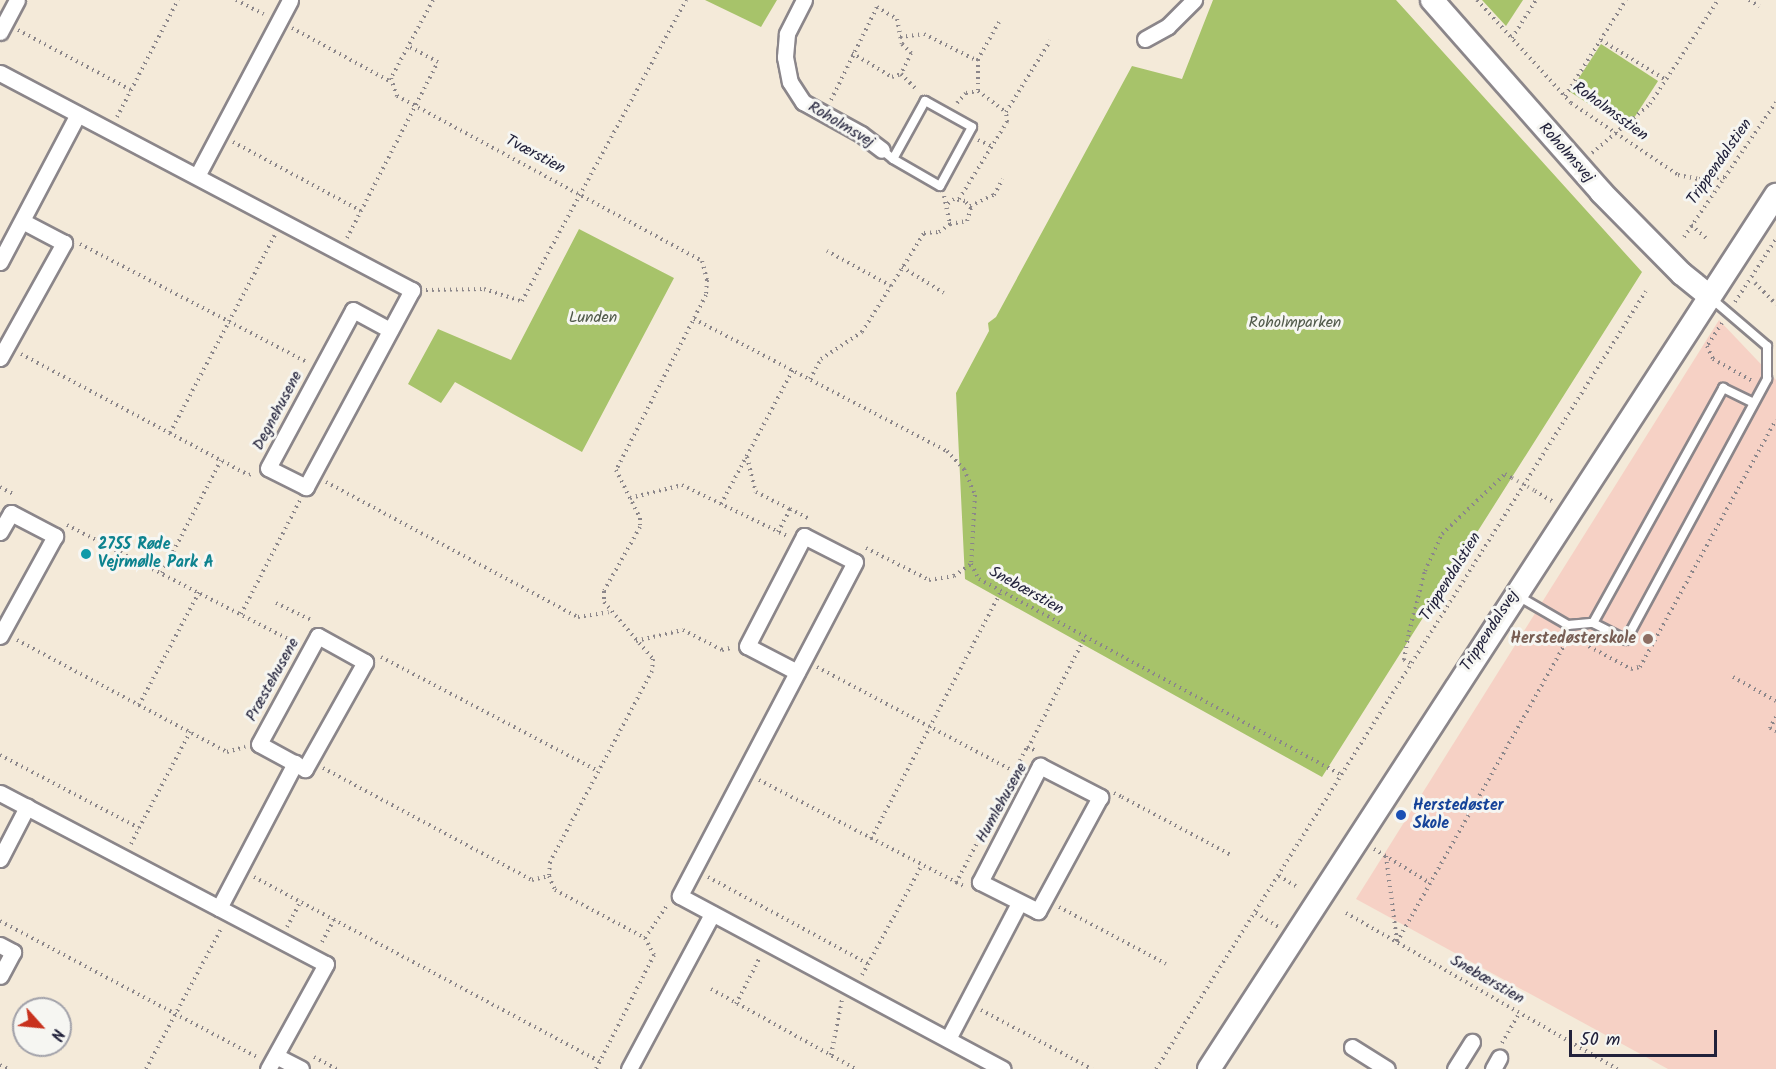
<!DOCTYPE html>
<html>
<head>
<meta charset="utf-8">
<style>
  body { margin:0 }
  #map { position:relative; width:1776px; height:1069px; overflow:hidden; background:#f4ead9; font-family:Kalam,sans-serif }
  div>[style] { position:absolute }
  .built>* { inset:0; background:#f6d1c5 }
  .green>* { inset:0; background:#a7c36a; transform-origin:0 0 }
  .path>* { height:4px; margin-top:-2px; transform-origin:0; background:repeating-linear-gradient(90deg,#8b868a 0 1.5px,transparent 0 6px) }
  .roads { filter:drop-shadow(2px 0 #8b868a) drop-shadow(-2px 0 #8b868a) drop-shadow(0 2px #8b868a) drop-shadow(0 -2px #8b868a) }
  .lane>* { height:8px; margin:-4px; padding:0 4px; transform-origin:4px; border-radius:4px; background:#fff }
  .street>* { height:15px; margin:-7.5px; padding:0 7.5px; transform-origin:7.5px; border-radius:7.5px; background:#fff }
  .secondary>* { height:22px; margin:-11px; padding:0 11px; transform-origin:11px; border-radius:11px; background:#fff }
  .path-bridge>* { height:4px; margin-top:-2px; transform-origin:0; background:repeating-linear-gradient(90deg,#8b868a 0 1.5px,transparent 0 6px) }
  .dots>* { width:16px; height:16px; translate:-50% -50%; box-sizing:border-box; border:3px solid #f6f6f2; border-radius:50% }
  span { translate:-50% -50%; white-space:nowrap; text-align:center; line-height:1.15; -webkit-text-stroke:6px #f6f6f2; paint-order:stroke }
  .street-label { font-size:16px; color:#22223b }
  .park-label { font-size:16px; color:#515a4b }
  .culture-label { font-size:16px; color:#0d838f; font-weight:700 }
  .left { translate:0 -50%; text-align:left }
  .education-label { font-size:16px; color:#785e54; font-weight:700 }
  .right { translate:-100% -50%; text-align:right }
  .transit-label { font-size:16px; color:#164399; font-weight:700 }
  .north { position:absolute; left:12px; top:997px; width:60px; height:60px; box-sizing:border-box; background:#f6f6f2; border:2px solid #a1a1a9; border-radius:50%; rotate:117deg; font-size:16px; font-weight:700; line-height:24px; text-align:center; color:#22223b }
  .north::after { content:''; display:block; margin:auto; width:21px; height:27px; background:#c8321e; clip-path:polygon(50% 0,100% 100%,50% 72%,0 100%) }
  .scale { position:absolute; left:1569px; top:1030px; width:148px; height:27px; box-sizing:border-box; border:3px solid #22223b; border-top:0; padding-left:8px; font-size:18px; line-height:21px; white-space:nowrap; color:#22223b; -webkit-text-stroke:4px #f6f6f2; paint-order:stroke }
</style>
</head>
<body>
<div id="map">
  <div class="built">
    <div style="clip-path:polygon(1719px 320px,1776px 380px,1776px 1069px,1668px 1069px,1356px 899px)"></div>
  </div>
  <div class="green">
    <div style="clip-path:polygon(705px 0,777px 0,761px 27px)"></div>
    <div style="clip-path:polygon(1213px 0,1396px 0,1642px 272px,1322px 777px,965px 579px,956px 393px,989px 331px,988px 323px,996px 317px,1132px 66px,1182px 79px)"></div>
    <div style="clip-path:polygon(1482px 0,1523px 0,1506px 26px)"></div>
    <div style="left:1601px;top:44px;width:68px;height:57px;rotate:33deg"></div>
    <div style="clip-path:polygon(579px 229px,674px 278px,582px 452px,455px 382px,441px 403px,408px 384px,438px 329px,511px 360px)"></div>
  </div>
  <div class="path">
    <div style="left:236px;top:0;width:31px;rotate:27deg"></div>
    <div style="left:433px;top:0;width:89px;rotate:118.3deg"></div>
    <div style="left:391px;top:78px;width:19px;rotate:72deg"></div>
    <div style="left:397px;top:96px;width:347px;rotate:28.4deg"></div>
    <div style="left:702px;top:261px;width:20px;rotate:75deg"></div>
    <div style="left:707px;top:280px;width:15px;rotate:94deg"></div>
    <div style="left:706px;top:295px;width:197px;rotate:117.2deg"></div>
    <div style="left:616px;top:470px;width:54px;rotate:63.4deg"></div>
    <div style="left:640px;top:518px;width:9px;rotate:90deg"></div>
    <div style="left:640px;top:527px;width:73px;rotate:119.4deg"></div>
    <div style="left:604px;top:591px;width:11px;rotate:90deg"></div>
    <div style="left:604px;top:602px;width:75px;rotate:49.3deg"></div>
    <div style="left:653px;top:659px;width:12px;rotate:95deg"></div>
    <div style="left:652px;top:671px;width:217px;rotate:118.1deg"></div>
    <div style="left:550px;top:862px;width:14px;rotate:94deg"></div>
    <div style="left:549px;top:876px;width:15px;rotate:67deg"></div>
    <div style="left:555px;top:890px;width:102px;rotate:28.1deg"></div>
    <div style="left:645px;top:938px;width:19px;rotate:62deg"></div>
    <div style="left:654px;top:955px;width:128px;rotate:117deg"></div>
    <div style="left:1477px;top:0;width:139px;rotate:47.6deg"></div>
    <div style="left:1571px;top:103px;width:129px;rotate:33.9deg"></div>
    <div style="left:1678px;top:175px;width:21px;rotate:11deg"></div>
    <div style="left:1699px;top:179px;width:27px;rotate:-4deg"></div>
    <div style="left:1749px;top:0;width:12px;rotate:31deg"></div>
    <div style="left:999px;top:22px;width:43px;rotate:119.6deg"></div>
    <div style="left:978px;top:59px;width:32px;rotate:90deg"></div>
    <div style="left:978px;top:91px;width:35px;rotate:37deg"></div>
    <div style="left:292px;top:28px;width:113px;rotate:28.6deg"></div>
    <div style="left:18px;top:30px;width:128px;rotate:28deg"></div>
    <div style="left:900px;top:37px;width:24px;rotate:-7deg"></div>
    <div style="left:924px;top:34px;width:60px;rotate:26.6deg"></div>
    <div style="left:1512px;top:38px;width:45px;rotate:-57.7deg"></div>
    <div style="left:1601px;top:40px;width:76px;rotate:31.6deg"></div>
    <div style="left:852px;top:53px;width:47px;rotate:31deg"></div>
    <div style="left:892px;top:77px;width:9px;rotate:-18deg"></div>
    <div style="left:1565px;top:96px;width:114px;rotate:-57.6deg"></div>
    <div style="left:831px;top:100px;width:104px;rotate:-63.7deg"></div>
    <div style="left:877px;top:7px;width:23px;rotate:31deg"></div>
    <div style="left:897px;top:19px;width:25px;rotate:79deg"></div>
    <div style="left:902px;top:44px;width:13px;rotate:45deg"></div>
    <div style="left:911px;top:53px;width:23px;rotate:115deg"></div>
    <div style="left:901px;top:74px;width:23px;rotate:45deg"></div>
    <div style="left:957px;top:103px;width:13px;rotate:-48deg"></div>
    <div style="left:966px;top:93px;width:12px;rotate:-9deg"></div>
    <div style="left:117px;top:117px;width:132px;rotate:-62.5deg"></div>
    <div style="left:978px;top:140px;width:14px;rotate:25deg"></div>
    <div style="left:233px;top:142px;width:145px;rotate:28.3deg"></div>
    <div style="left:1592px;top:153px;width:76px;rotate:-40.2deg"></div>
    <div style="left:1650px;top:104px;width:124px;rotate:-56.8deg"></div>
    <div style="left:944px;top:196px;width:29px;rotate:78deg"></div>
    <div style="left:959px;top:199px;width:91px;rotate:-58.1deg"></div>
    <div style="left:1007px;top:122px;width:10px;rotate:-96deg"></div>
    <div style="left:1006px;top:112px;width:84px;rotate:-58.2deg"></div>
    <div style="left:970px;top:206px;width:26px;rotate:-25deg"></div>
    <div style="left:994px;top:195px;width:18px;rotate:-61deg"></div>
    <div style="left:1691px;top:225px;width:23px;rotate:41deg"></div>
    <div style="left:1684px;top:237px;width:163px;rotate:-55.7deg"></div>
    <div style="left:347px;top:238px;width:198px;rotate:-62.7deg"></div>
    <div style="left:438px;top:62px;width:34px;rotate:-152deg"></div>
    <div style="left:80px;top:244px;width:256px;rotate:27.5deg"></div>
    <div style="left:902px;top:267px;width:49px;rotate:31.8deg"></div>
    <div style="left:1755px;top:283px;width:30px;rotate:45deg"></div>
    <div style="left:891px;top:286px;width:62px;rotate:-58.1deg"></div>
    <div style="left:924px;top:233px;width:15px;rotate:-4deg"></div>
    <div style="left:939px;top:232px;width:14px;rotate:-36deg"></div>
    <div style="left:950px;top:224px;width:17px;rotate:-10deg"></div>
    <div style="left:967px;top:221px;width:14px;rotate:-73deg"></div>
    <div style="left:971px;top:208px;width:9px;rotate:-131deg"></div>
    <div style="left:965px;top:201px;width:11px;rotate:-170deg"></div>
    <div style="left:954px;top:199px;width:9px;rotate:144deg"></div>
    <div style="left:426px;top:290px;width:58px;rotate:-1deg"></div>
    <div style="left:484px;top:289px;width:40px;rotate:18deg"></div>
    <div style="left:522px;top:301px;width:343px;rotate:-61.4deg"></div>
    <div style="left:1735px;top:302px;width:75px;rotate:-56.9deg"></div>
    <div style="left:694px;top:319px;width:285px;rotate:27.6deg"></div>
    <div style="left:947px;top:451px;width:25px;rotate:47deg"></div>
    <div style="left:964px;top:469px;width:28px;rotate:67deg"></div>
    <div style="left:975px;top:495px;width:69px;rotate:93.3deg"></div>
    <div style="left:971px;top:564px;width:17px;rotate:62deg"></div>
    <div style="left:979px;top:579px;width:410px;rotate:28.4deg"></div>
    <div style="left:1722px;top:323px;width:27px;rotate:123deg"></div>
    <div style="left:1707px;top:346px;width:14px;rotate:65deg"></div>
    <div style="left:1713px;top:359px;width:45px;rotate:29.4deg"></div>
    <div style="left:21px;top:354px;width:258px;rotate:28deg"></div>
    <div style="left:249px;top:475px;width:5px;rotate:-22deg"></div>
    <div style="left:810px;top:379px;width:23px;rotate:-61deg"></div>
    <div style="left:821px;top:359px;width:49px;rotate:-33.4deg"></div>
    <div style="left:862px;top:332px;width:54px;rotate:-57.8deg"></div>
    <div style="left:891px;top:286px;width:73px;rotate:-151.3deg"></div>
    <div style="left:170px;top:433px;width:224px;rotate:-62.1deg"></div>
    <div style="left:747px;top:457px;width:36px;rotate:76deg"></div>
    <div style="left:756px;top:492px;width:38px;rotate:27deg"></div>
    <div style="left:326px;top:482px;width:286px;rotate:28.2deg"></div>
    <div style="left:578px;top:617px;width:31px;rotate:-9deg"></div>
    <div style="left:0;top:487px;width:17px;rotate:28deg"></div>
    <div style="left:1535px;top:491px;width:21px;rotate:31deg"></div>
    <div style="left:630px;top:498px;width:54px;rotate:-14deg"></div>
    <div style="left:682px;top:485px;width:117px;rotate:25.9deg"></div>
    <div style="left:721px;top:504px;width:152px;rotate:-61.8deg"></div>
    <div style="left:67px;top:525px;width:258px;rotate:27.3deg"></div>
    <div style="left:778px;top:532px;width:26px;rotate:-62deg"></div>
    <div style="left:790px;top:509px;width:20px;rotate:27deg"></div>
    <div style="left:866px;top:548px;width:71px;rotate:26.9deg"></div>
    <div style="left:929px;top:580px;width:25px;rotate:-9deg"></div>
    <div style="left:954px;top:576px;width:21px;rotate:-35deg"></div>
    <div style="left:162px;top:573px;width:127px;rotate:-62.4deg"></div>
    <div style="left:276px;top:603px;width:41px;rotate:25.9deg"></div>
    <div style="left:241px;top:614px;width:128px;rotate:-62.6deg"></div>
    <div style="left:17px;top:640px;width:238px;rotate:28.1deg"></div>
    <div style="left:227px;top:752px;width:19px;rotate:-16deg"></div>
    <div style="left:636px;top:641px;width:48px;rotate:-13.2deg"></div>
    <div style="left:683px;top:630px;width:44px;rotate:27.1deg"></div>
    <div style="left:722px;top:650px;width:9px;rotate:-13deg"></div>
    <div style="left:381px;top:657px;width:245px;rotate:27.7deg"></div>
    <div style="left:1410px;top:663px;width:7px;rotate:-153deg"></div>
    <div style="left:1404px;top:660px;width:28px;rotate:-80deg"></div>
    <div style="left:1409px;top:632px;width:63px;rotate:-75.3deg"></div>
    <div style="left:1425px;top:571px;width:41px;rotate:-65.3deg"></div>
    <div style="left:1442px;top:534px;width:87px;rotate:-43.6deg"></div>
    <div style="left:1505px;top:474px;width:8px;rotate:30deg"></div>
    <div style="left:817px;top:667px;width:224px;rotate:27.9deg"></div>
    <div style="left:1733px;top:677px;width:49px;rotate:29.2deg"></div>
    <div style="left:139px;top:705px;width:128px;rotate:-62deg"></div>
    <div style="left:1776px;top:717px;width:13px;rotate:119deg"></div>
    <div style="left:1770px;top:728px;width:7px;rotate:27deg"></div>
    <div style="left:1028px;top:748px;width:125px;rotate:-62.8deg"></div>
    <div style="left:0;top:755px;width:157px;rotate:27.7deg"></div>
    <div style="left:139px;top:828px;width:109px;rotate:-62deg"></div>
    <div style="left:323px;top:768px;width:237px;rotate:28.2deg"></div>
    <div style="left:532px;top:880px;width:17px;rotate:-13deg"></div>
    <div style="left:759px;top:780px;width:232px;rotate:27.4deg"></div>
    <div style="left:1114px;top:793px;width:9px;rotate:27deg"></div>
    <div style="left:1122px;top:797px;width:123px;rotate:28deg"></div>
    <div style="left:871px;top:839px;width:280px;rotate:-62.3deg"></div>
    <div style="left:131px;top:844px;width:18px;rotate:-63deg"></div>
    <div style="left:1374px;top:849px;width:66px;rotate:31.3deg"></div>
    <div style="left:1386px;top:856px;width:87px;rotate:82.7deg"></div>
    <div style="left:1397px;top:942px;width:347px;rotate:-60.6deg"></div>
    <div style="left:1567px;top:640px;width:6px;rotate:-18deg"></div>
    <div style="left:1573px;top:638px;width:66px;rotate:28.1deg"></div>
    <div style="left:1631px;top:669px;width:9px;rotate:-13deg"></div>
    <div style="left:1640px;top:667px;width:282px;rotate:-61.2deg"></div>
    <div style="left:1279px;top:876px;width:23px;rotate:31deg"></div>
    <div style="left:254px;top:877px;width:392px;rotate:28.1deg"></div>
    <div style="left:708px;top:877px;width:182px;rotate:28.5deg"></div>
    <div style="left:956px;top:883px;width:153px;rotate:-62.4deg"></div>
    <div style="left:1027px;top:747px;width:8px;rotate:23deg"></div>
    <div style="left:1059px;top:907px;width:121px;rotate:28deg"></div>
    <div style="left:1256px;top:913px;width:26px;rotate:32deg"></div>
    <div style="left:1346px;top:913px;width:313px;rotate:29.9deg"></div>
    <div style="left:0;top:921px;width:291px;rotate:27.9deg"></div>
    <div style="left:287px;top:927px;width:30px;rotate:-62deg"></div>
    <div style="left:645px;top:938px;width:40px;rotate:-56deg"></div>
    <div style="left:322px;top:942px;width:26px;rotate:-62deg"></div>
    <div style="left:862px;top:975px;width:125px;rotate:-61.4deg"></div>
    <div style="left:711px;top:989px;width:166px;rotate:28.9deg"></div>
    <div style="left:736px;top:1004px;width:53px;rotate:-62.9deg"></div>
    <div style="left:981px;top:1010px;width:126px;rotate:28deg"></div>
    <div style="left:1502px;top:1043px;width:34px;rotate:-60deg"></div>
    <div style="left:831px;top:1055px;width:56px;rotate:-78.7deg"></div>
    <div style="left:314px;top:1057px;width:26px;rotate:28deg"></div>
    <div style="left:0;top:1065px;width:9px;rotate:27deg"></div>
    <div style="left:146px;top:1069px;width:161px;rotate:-61.8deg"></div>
    <div style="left:1156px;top:1069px;width:919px;rotate:-57.8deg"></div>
  </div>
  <div class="roads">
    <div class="lane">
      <div style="left:882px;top:150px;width:14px;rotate:39deg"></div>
      <div style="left:893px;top:159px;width:54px;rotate:29.9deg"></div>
      <div style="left:940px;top:186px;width:67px;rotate:-61.5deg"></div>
      <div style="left:972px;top:127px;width:54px;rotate:-151deg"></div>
      <div style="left:925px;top:101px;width:66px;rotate:118.9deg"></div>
      <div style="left:1518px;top:596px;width:58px;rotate:30.1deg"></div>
      <div style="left:1568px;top:625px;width:25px;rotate:-5deg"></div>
      <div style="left:1593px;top:623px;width:37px;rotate:27deg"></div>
      <div style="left:1626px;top:640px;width:297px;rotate:-61.6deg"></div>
      <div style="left:1767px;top:379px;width:33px;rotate:-90deg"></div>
      <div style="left:1767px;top:346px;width:72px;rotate:-139.5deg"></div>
      <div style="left:1593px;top:623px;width:269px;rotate:-61deg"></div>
      <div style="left:1723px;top:388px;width:34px;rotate:26deg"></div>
    </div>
    <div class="street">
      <div style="left:804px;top:0;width:38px;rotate:117deg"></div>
      <div style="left:787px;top:34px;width:23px;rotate:95deg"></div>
      <div style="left:785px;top:57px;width:25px;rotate:79deg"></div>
      <div style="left:790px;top:82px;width:24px;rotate:57deg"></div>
      <div style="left:803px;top:102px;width:66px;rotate:28.9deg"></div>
      <div style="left:861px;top:134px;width:26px;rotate:37deg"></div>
      <div style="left:0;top:32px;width:36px;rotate:-62deg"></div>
      <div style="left:1145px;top:39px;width:26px;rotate:-29deg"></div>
      <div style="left:1168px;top:26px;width:37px;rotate:-45deg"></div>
      <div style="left:0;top:73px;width:466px;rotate:27.8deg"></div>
      <div style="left:412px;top:290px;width:224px;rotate:118.3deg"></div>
      <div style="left:306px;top:487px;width:42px;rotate:-153.4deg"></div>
      <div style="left:268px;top:468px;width:179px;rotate:-61.7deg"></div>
      <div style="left:353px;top:310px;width:42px;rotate:28.4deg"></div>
      <div style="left:197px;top:176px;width:199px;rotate:-62.1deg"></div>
      <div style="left:0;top:262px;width:167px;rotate:-62.2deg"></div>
      <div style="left:0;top:358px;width:132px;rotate:-60.9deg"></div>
      <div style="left:64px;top:243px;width:47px;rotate:-152.4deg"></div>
      <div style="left:0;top:532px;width:22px;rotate:-60deg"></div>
      <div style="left:11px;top:513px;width:50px;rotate:27.6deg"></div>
      <div style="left:55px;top:536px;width:114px;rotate:118.8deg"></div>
      <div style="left:318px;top:636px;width:54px;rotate:29deg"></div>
      <div style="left:365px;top:662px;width:123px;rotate:119.3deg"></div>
      <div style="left:305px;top:769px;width:52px;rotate:-151.5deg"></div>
      <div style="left:259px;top:744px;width:123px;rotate:-61.4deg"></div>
      <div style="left:797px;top:672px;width:56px;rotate:-152.5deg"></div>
      <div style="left:747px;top:646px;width:124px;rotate:-62.6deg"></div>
      <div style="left:804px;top:536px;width:57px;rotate:27deg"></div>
      <div style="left:855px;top:562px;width:377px;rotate:117.7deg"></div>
      <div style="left:680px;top:896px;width:366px;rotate:28.2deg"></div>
      <div style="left:1040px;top:766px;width:68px;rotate:27.3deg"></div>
      <div style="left:1100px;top:797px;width:130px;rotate:118.5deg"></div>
      <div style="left:1038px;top:911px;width:65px;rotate:-153.4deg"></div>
      <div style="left:980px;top:882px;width:131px;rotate:-62.7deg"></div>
      <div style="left:0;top:793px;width:368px;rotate:27.7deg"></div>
      <div style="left:326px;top:964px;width:120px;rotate:118.9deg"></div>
      <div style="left:0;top:859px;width:59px;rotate:-62.6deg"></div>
      <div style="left:219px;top:908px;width:164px;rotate:-62.3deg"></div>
      <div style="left:0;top:945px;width:15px;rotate:28deg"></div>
      <div style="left:13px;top:952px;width:27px;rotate:118deg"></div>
      <div style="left:948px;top:1039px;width:153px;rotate:-62.4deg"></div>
      <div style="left:1352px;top:1047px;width:41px;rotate:32.2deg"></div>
      <div style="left:276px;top:1056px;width:28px;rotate:27deg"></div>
      <div style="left:629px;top:1069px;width:176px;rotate:-61.8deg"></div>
      <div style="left:1455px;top:1069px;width:32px;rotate:-58deg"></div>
      <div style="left:1493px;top:1069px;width:13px;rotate:-61deg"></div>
    </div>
    <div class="secondary">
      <div style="left:1432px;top:0;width:256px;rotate:48.6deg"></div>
      <div style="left:1601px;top:192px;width:115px;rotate:45.4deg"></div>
      <div style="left:1682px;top:274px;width:35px;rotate:39deg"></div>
      <div style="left:1209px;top:1069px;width:1042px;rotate:-57.03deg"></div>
    </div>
  </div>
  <div class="path-bridge">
    <div style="left:1512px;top:478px;width:26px;rotate:29deg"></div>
  </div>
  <div class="dots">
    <div style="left:86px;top:554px;background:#0f9aa8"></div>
    <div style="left:1648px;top:639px;background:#8d6e63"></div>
    <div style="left:1401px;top:815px;background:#1a4fb4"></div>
  </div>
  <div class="street-label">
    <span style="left:1610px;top:112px;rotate:36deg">Roholmsstien</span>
    <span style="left:841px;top:125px;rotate:31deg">Roholmsvej</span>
    <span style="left:1566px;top:153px;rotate:48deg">Roholmsvej</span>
    <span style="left:535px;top:155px;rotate:28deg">Tværstien</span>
    <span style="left:1720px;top:162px;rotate:-55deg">Trippendalstien</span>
    <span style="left:278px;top:411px;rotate:-62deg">Degnehusene</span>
    <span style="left:1451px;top:577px;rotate:-58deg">Trippendalstien</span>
    <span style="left:1026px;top:591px;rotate:29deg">Snebærstien</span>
    <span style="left:1490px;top:631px;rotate:-57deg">Trippendalsvej</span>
    <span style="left:273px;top:680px;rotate:-61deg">Præstehusene</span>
    <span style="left:1002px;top:803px;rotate:-61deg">Humlehusene</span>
    <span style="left:1487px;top:980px;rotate:30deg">Snebærstien</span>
  </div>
  <div class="park-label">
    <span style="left:593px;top:318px">Lunden</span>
    <span style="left:1295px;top:323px">Roholmparken</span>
  </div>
  <div class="culture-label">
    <span class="left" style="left:98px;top:554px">2755 Røde<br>Vejrmølle Park A</span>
  </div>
  <div class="education-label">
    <span class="right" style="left:1636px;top:639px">Herstedøsterskole</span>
  </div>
  <div class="transit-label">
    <span class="left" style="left:1413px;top:815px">Herstedøster<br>Skole</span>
  </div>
  <div class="north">N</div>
  <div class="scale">50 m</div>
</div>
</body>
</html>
